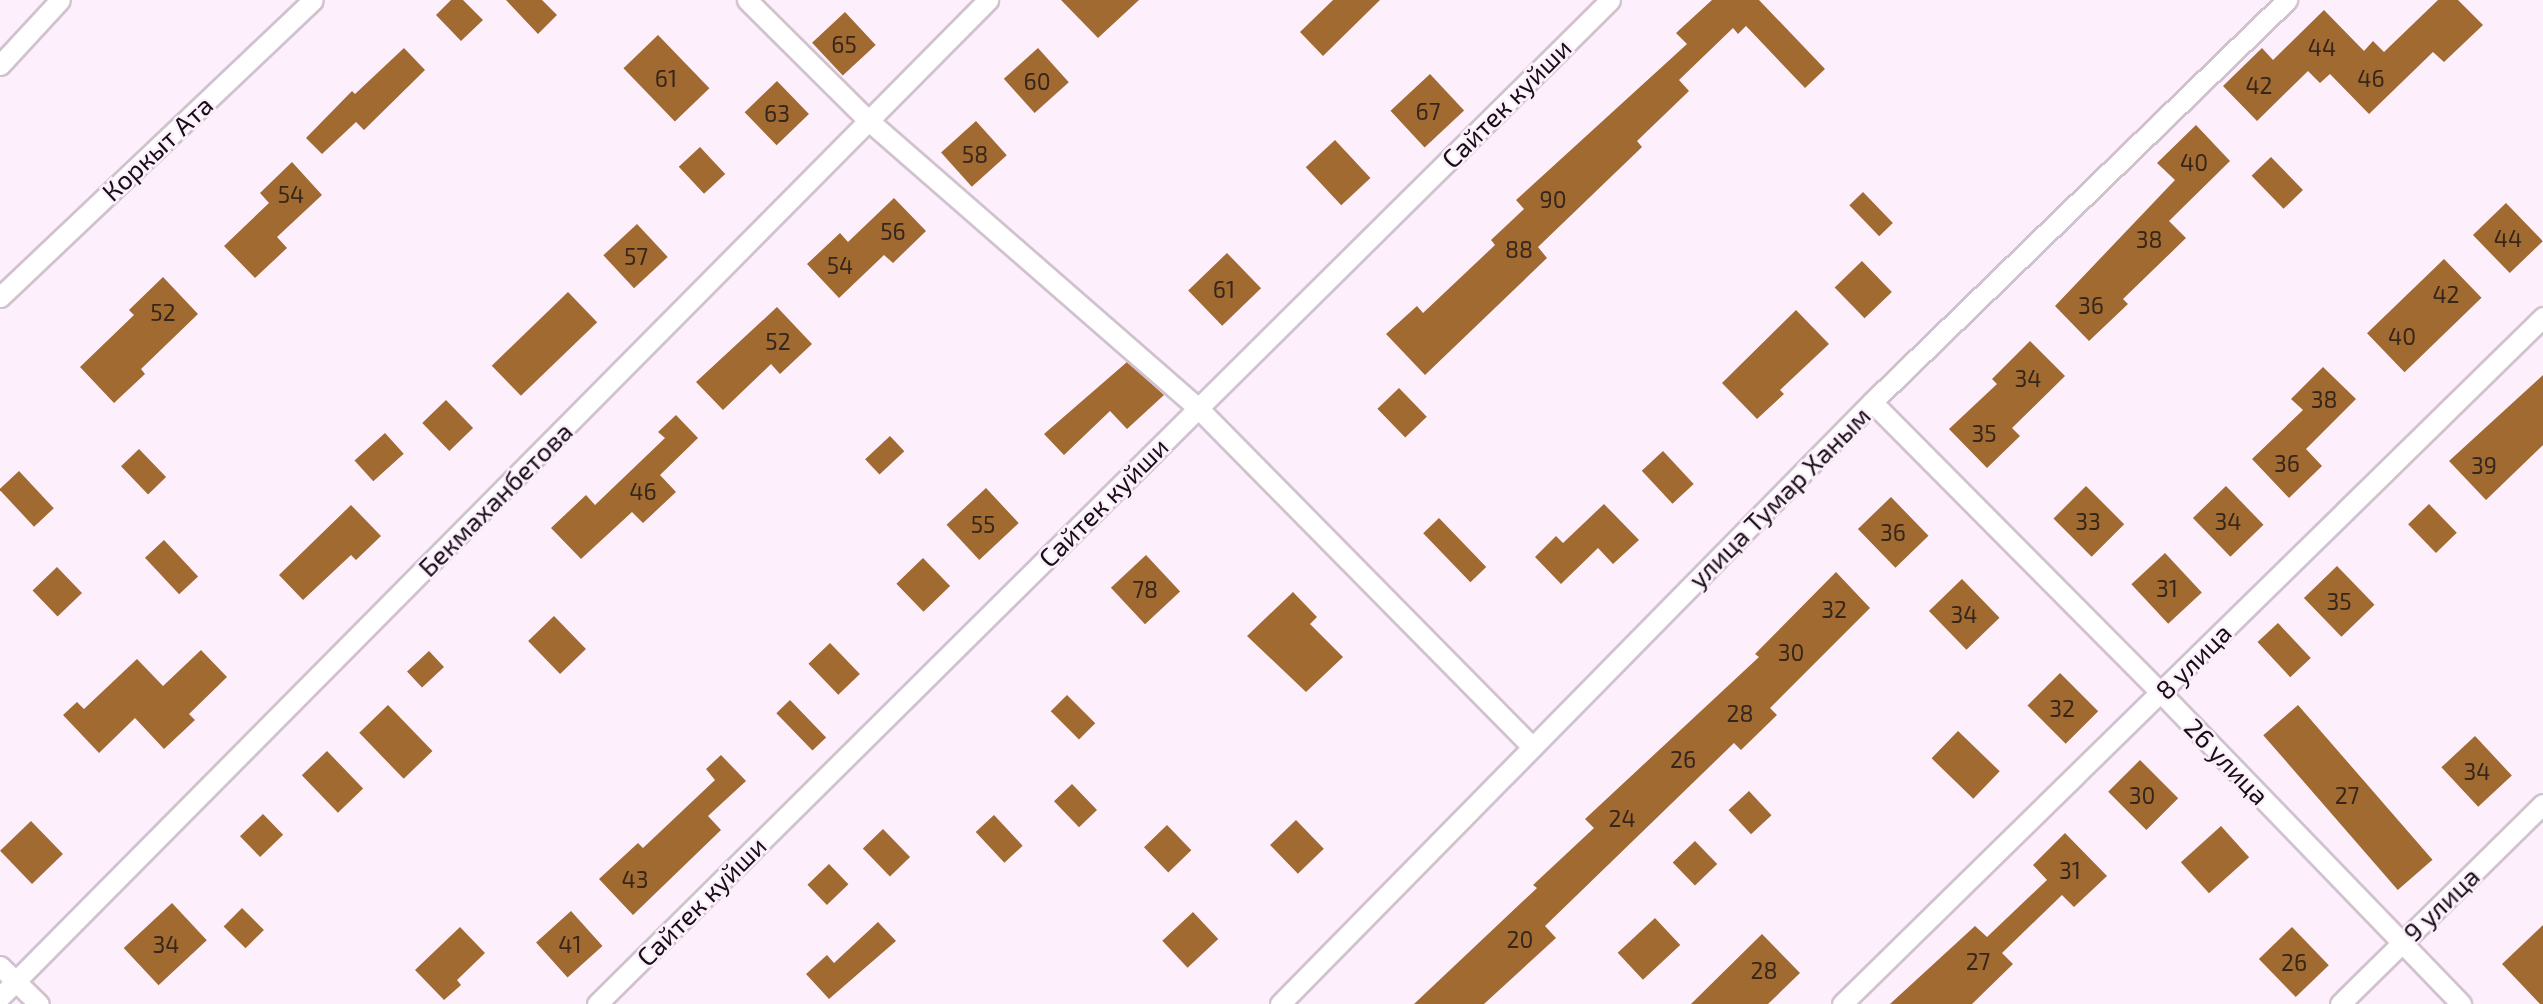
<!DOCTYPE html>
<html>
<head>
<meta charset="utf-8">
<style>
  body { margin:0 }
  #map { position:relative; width:2543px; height:1004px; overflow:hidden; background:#feeffd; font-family:"Exo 2",sans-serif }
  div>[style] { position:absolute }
  .building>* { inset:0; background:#a06a31; transform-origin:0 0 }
  .roads { filter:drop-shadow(2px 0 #d1c2cf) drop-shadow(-2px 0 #d1c2cf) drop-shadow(0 2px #d1c2cf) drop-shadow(0 -2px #d1c2cf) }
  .street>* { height:19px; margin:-9.5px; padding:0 9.5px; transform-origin:9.5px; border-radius:9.5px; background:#fff }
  span { translate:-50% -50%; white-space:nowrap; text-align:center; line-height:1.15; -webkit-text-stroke:5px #feeffd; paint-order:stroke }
  .number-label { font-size:23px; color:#37261b }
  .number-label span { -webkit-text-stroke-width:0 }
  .street-label { font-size:26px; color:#140f14 }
</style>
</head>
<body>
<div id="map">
  <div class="building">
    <div style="clip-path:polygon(451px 0,463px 0,483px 20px,461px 41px,436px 15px)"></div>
    <div style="clip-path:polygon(506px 0,542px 0,557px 15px,538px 34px)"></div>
    <div style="clip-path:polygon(1061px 0,1139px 0,1098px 38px)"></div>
    <div style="clip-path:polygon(1333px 0,1380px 0,1323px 56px,1300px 32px)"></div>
    <div style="clip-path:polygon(1712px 0,1759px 0,1825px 69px,1805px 88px,1746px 26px,1738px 34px,1733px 28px,1679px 80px,1689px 91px,1637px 141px,1642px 147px,1538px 247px,1547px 258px,1425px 375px,1386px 334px,1417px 306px,1423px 313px,1495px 245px,1491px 240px,1524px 209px,1516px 200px,1687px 44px,1676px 33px)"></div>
    <div style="clip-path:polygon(2438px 0,2458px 0,2483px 25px,2444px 62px,2433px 52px,2369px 114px,2330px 74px,2320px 83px,2308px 71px,2257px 121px,2223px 86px,2262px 48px,2273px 60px,2324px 10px,2364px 51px,2373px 41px,2384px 52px)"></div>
    <div style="left:845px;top:12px;width:45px;height:45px;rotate:47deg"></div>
    <div style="left:658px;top:35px;width:74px;height:48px;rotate:46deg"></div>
    <div style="clip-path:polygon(404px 48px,425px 70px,364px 130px,356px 122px,322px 154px,306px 138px,352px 91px,355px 94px)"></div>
    <div style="left:1038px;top:48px;width:46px;height:46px;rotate:48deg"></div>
    <div style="left:1430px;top:74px;width:50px;height:54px;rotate:47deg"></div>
    <div style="left:777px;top:81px;width:46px;height:45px;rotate:46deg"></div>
    <div style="left:976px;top:121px;width:46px;height:47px;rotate:48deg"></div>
    <div style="clip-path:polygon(2196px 125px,2230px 161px,2169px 221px,2186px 238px,2123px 299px,2128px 304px,2089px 341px,2055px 306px,2175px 180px,2157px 163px)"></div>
    <div style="left:1335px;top:140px;width:52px;height:40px;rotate:47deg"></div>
    <div style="left:700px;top:147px;width:37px;height:29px;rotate:47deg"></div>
    <div style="left:2271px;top:157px;width:46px;height:27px;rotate:46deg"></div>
    <div style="clip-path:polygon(292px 162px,322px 195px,277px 237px,287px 248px,255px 278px,224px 246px,269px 203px,260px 193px)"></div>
    <div style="left:1863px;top:192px;width:43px;height:19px;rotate:46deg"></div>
    <div style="clip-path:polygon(894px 198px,926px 231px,893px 263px,884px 255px,839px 298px,807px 264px,840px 233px,848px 242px)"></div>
    <div style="left:2506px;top:203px;width:53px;height:46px;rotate:46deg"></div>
    <div style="left:637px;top:224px;width:45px;height:46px;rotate:47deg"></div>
    <div style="left:1227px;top:253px;width:49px;height:54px;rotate:46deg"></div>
    <div style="left:2444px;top:259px;width:54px;height:107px;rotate:46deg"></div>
    <div style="left:1862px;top:261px;width:43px;height:38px;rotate:46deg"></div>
    <div style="clip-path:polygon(163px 277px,198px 314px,141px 369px,145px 374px,114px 403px,80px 367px,134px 315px,129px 310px)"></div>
    <div style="left:568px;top:292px;width:42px;height:106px;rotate:46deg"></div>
    <div style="clip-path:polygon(777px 307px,812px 344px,780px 374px,771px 364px,723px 410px,696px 382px)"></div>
    <div style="clip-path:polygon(1796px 310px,1829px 344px,1780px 390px,1784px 394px,1757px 419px,1722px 383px)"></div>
    <div style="clip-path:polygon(2030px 341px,2065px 376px,2012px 428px,2020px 436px,1987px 468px,1949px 429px,1997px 384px,1992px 379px)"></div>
    <div style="clip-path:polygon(1127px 362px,1164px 395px,1127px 429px,1110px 411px,1064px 455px,1044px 434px)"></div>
    <div style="clip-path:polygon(2323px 367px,2356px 399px,2306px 449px,2322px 466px,2289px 498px,2252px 459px,2303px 410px,2291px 399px)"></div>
    <div style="clip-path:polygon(2543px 375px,2543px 445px,2486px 500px,2449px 461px)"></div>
    <div style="left:1399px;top:388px;width:40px;height:30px;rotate:46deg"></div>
    <div style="left:446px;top:400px;width:39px;height:33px;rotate:46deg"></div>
    <div style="clip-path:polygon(676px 415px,698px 438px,660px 475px,676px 492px,643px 523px,632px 512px,581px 559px,551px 528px,586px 495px,595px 505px,665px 438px,658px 432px)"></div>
    <div style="left:385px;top:433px;width:28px;height:41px;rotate:48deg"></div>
    <div style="left:890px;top:436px;width:21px;height:34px;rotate:47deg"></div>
    <div style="left:139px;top:449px;width:39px;height:25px;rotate:46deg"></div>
    <div style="left:1663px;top:451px;width:45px;height:29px;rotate:47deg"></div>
    <div style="left:19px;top:471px;width:51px;height:27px;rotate:47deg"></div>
    <div style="left:2086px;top:486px;width:54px;height:46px;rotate:45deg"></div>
    <div style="left:2226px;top:486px;width:54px;height:46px;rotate:46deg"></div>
    <div style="left:986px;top:488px;width:48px;height:54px;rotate:47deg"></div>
    <div style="left:1891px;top:497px;width:54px;height:46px;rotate:46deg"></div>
    <div style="clip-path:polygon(1604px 504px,1639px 540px,1613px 564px,1598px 548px,1561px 584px,1535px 557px,1556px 536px,1563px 543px)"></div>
    <div style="left:2429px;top:504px;width:40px;height:29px;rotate:46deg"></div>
    <div style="clip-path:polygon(351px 505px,381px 536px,356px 560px,351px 555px,303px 600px,279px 575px)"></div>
    <div style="left:1439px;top:518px;width:68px;height:22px;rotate:46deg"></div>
    <div style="left:164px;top:540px;width:50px;height:26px;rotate:47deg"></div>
    <div style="left:2165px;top:553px;width:54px;height:46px;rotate:47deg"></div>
    <div style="left:1146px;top:555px;width:50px;height:48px;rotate:47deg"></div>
    <div style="left:923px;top:558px;width:39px;height:37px;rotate:46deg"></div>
    <div style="left:2337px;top:566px;width:54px;height:46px;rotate:46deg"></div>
    <div style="left:57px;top:567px;width:36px;height:34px;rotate:46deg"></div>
    <div style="clip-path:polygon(1836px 572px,1870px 608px,1770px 708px,1777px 715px,1741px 750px,1734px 743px,1545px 926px,1556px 938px,1484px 1004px,1414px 1004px,1537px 888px,1533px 885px,1594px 828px,1585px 819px,1759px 657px,1755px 654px)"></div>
    <div style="left:1962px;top:579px;width:54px;height:46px;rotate:46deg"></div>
    <div style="clip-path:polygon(1293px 592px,1317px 617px,1310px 624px,1343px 657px,1306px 692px,1247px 636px)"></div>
    <div style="left:554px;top:616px;width:46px;height:36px;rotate:46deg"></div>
    <div style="left:2278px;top:623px;width:48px;height:28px;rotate:47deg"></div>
    <div style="left:830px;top:643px;width:43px;height:30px;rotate:46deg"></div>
    <div style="clip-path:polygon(201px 650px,227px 677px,189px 714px,195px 720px,164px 749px,135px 718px,99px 753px,63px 715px,77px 702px,84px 709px,137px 659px,163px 686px)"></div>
    <div style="left:429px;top:651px;width:22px;height:30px;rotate:47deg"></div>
    <div style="left:2060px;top:673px;width:54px;height:46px;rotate:45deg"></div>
    <div style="left:1067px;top:695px;width:40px;height:23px;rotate:45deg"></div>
    <div style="left:790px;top:700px;width:52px;height:19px;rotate:46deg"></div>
    <div style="left:388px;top:705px;width:64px;height:40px;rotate:46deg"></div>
    <div style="left:2298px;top:705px;width:205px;height:46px;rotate:49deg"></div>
    <div style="left:1958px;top:731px;width:58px;height:38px;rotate:44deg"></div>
    <div style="left:2475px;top:736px;width:54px;height:46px;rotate:47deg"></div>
    <div style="left:327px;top:751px;width:52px;height:35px;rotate:46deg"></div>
    <div style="clip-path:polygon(721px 755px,746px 781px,708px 816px,721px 830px,633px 915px,599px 879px,638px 843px,643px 848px,715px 780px,706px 769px)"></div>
    <div style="left:2140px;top:760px;width:54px;height:45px;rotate:45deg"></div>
    <div style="left:1072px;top:784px;width:36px;height:25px;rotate:46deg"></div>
    <div style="left:1749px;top:791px;width:33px;height:28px;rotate:47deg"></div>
    <div style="left:263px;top:814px;width:29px;height:32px;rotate:46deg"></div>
    <div style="left:994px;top:815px;width:42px;height:25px;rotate:47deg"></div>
    <div style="left:1296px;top:820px;width:40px;height:36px;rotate:46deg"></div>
    <div style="left:31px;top:821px;width:46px;height:43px;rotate:46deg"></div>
    <div style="left:1167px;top:825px;width:35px;height:32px;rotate:46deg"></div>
    <div style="left:2221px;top:826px;width:42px;height:54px;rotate:48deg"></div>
    <div style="left:883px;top:829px;width:39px;height:28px;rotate:46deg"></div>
    <div style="clip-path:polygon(2065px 833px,2107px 876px,2074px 907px,2062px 895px,2002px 953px,2013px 964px,1972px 1004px,1890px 1004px,1975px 926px,1987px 937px,2047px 880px,2033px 865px)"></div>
    <div style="left:1695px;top:841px;width:32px;height:31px;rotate:46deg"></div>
    <div style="left:829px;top:864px;width:28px;height:30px;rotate:46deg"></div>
    <div style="left:172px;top:903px;width:51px;height:66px;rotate:47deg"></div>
    <div style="left:242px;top:908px;width:31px;height:26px;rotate:45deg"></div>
    <div style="left:571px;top:911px;width:47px;height:47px;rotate:48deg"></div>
    <div style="left:1193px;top:912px;width:37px;height:42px;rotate:47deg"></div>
    <div style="left:1655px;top:918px;width:37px;height:51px;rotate:47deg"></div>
    <div style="clip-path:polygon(878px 922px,896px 941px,829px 999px,806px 974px,827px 955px,834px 963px)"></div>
    <div style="clip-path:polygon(2543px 925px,2543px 1004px,2540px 1004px,2502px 964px)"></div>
    <div style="clip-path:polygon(460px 927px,485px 953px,457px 980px,461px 985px,444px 1000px,415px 970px)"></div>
    <div style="left:2292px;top:927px;width:53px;height:46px;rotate:46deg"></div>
    <div style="clip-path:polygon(1762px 934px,1800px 973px,1768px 1004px,1691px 1004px)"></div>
  </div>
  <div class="roads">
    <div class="street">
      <div style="left:747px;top:0;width:172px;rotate:44.8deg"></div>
      <div style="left:869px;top:121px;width:437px;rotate:41.1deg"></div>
      <div style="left:1198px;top:408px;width:476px;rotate:45.4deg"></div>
      <div style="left:0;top:65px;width:88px;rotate:-47.3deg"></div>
      <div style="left:0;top:297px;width:431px;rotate:-43.5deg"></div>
      <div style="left:1872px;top:402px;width:410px;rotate:45.2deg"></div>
      <div style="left:2161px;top:693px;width:432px;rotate:46deg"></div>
      <div style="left:0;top:966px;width:54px;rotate:44.3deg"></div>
      <div style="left:0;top:997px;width:1404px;rotate:-45.26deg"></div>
      <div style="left:597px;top:1004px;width:1426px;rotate:-44.74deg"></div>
      <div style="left:1280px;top:1004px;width:844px;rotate:-45.48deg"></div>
      <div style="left:1872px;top:402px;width:578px;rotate:-44.09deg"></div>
      <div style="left:1842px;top:1004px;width:982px;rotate:-44.42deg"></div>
      <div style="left:2340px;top:1004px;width:285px;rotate:-44.6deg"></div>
    </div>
  </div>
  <div class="number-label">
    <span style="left:844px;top:44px">65</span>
    <span style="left:2322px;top:47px">44</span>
    <span style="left:666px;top:78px">61</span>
    <span style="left:2371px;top:78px">46</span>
    <span style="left:1037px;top:81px">60</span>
    <span style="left:2259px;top:85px">42</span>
    <span style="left:1428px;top:111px">67</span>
    <span style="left:777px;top:113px">63</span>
    <span style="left:975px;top:154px">58</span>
    <span style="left:2194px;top:162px">40</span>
    <span style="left:291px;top:194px">54</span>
    <span style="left:1553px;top:199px">90</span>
    <span style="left:893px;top:231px">56</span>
    <span style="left:2508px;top:238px">44</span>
    <span style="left:2149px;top:239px">38</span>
    <span style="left:1519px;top:249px">88</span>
    <span style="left:636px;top:256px">57</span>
    <span style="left:840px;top:265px">54</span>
    <span style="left:1224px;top:289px">61</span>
    <span style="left:2446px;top:294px">42</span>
    <span style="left:2091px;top:305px">36</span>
    <span style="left:163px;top:312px">52</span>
    <span style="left:2402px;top:336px">40</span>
    <span style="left:778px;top:341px">52</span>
    <span style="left:2028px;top:378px">34</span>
    <span style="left:2324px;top:399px">38</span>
    <span style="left:1984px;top:433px">35</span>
    <span style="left:2287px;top:463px">36</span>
    <span style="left:2484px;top:465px">39</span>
    <span style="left:643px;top:491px">46</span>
    <span style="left:2088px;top:521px">33</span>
    <span style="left:2228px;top:521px">34</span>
    <span style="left:983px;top:524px">55</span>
    <span style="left:1893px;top:532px">36</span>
    <span style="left:2167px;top:588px">31</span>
    <span style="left:1145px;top:589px">78</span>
    <span style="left:2339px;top:601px">35</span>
    <span style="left:1834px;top:609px">32</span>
    <span style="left:1964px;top:614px">34</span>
    <span style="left:1791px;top:652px">30</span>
    <span style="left:2062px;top:708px">32</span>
    <span style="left:1740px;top:713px">28</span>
    <span style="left:1683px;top:759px">26</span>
    <span style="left:2477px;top:771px">34</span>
    <span style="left:2142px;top:795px">30</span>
    <span style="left:2347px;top:795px">27</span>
    <span style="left:1622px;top:818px">24</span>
    <span style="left:2070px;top:870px">31</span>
    <span style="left:635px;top:879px">43</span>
    <span style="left:1520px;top:939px">20</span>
    <span style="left:166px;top:944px">34</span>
    <span style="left:570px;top:944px">41</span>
    <span style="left:1978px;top:961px">27</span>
    <span style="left:2294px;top:962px">26</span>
    <span style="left:1764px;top:970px">28</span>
  </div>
  <div class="street-label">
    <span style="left:1506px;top:103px;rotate:-45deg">Сайтек куйши</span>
    <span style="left:157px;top:148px;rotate:-43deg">Коркыт Ата</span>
    <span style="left:1779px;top:497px;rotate:-45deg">улица Тумар Ханым</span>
    <span style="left:495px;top:499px;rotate:-45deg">Бекмаханбетова</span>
    <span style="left:1103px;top:502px;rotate:-45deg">Сайтек куйши</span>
    <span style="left:2193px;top:661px;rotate:-45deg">8 улица</span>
    <span style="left:2227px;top:761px;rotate:46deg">26 улица</span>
    <span style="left:701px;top:901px;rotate:-45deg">Сайтек куйши</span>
    <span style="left:2441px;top:904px;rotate:-44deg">9 улица</span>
  </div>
</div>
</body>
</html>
